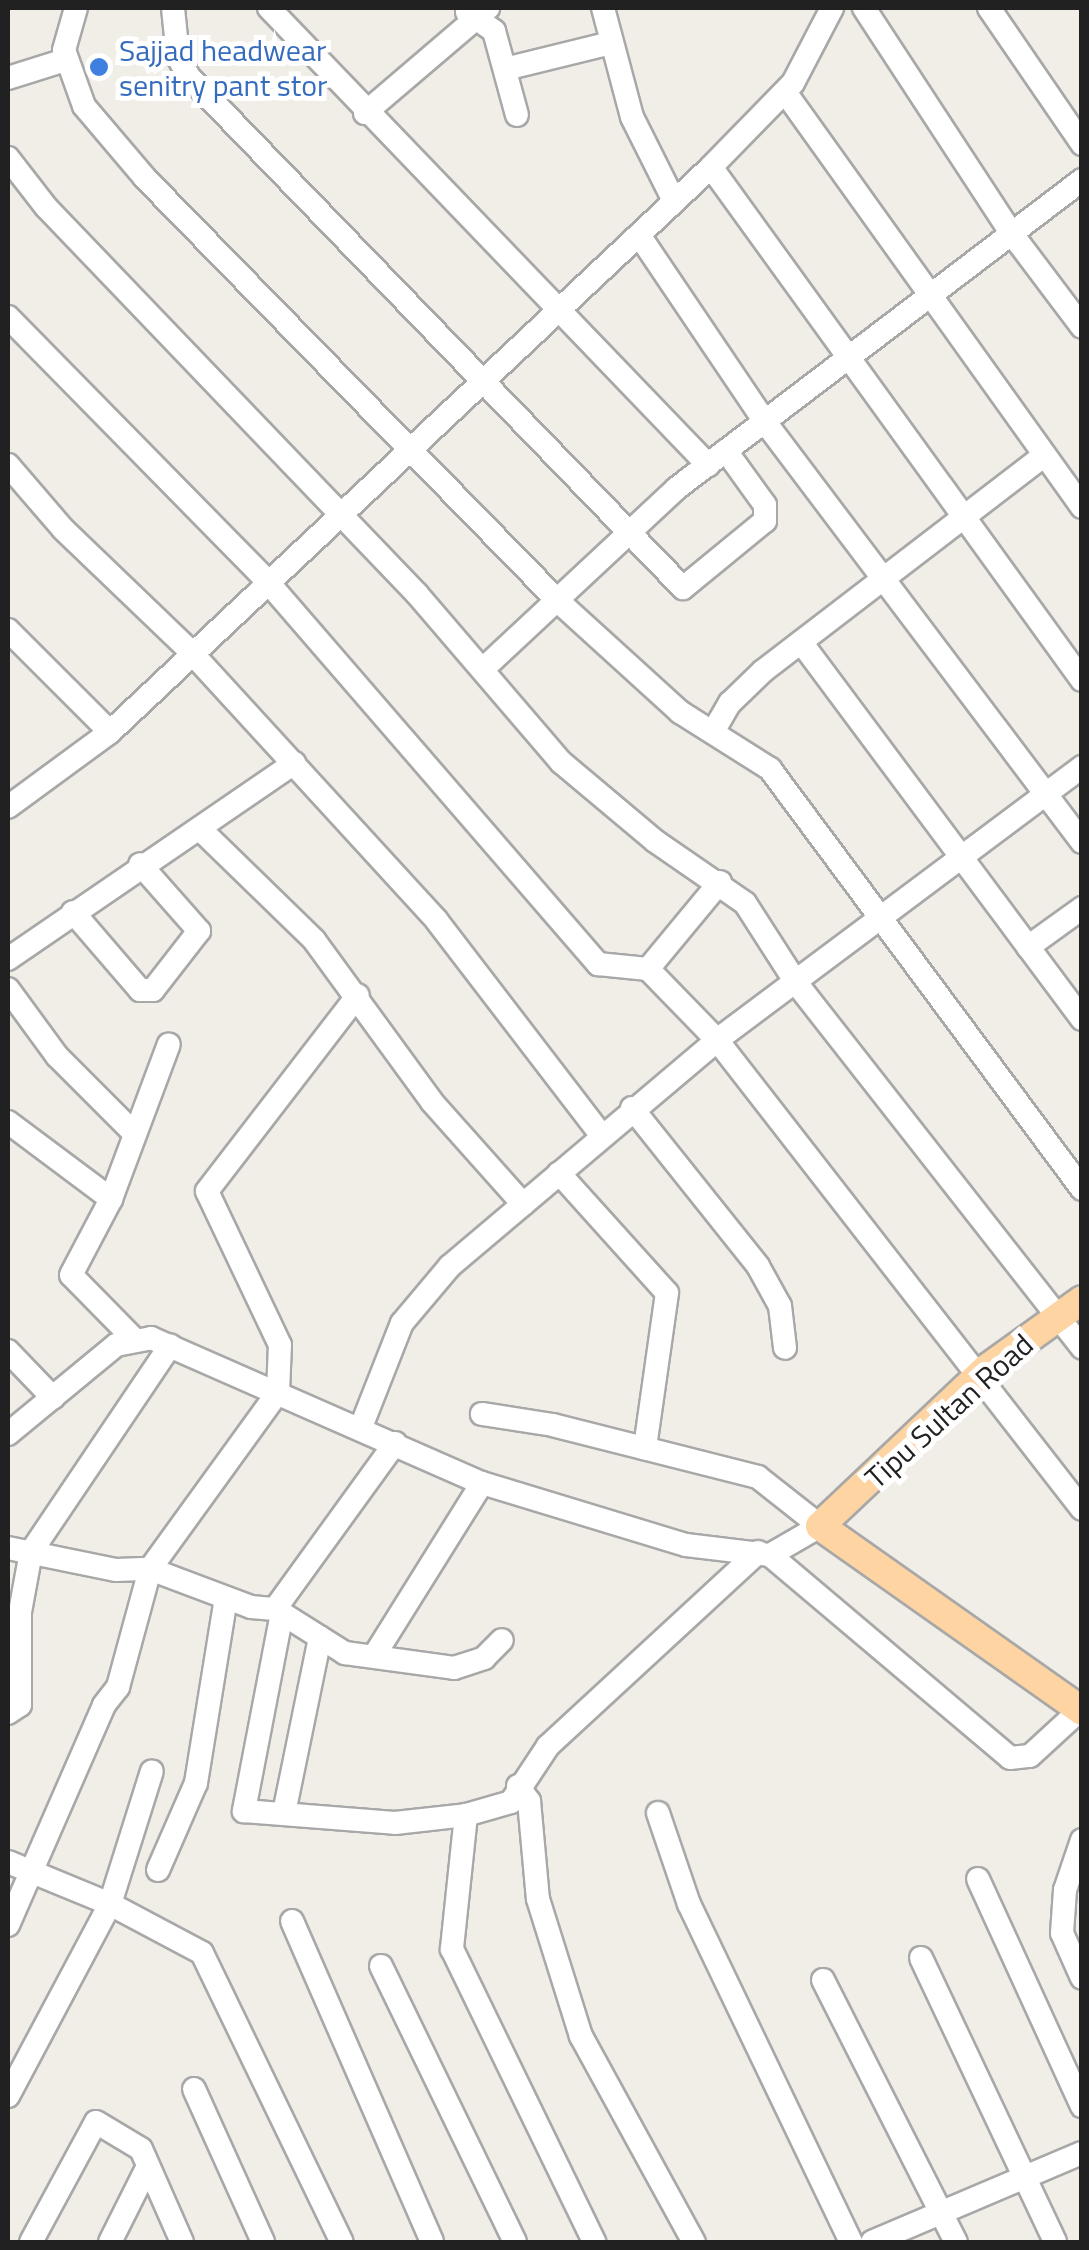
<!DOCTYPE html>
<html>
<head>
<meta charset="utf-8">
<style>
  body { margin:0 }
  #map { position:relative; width:1089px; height:2250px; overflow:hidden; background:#f1eee8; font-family:"Titillium Web",sans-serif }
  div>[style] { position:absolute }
  .roads { filter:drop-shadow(2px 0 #a8a8a8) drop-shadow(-2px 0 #a8a8a8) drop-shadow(0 2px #a8a8a8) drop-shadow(0 -2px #a8a8a8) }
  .minor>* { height:22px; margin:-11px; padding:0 11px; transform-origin:11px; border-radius:11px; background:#fff }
  .major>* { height:28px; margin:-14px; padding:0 14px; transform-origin:14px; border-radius:14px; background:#fdd4a2 }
  .dots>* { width:28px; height:28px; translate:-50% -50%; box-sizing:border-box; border:5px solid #fff; border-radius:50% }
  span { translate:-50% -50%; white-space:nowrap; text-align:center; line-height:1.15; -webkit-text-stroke:10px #fff; paint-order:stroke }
  .shop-label { font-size:30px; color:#366cbe }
  .left { translate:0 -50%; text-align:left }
  .street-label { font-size:30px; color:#212121 }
  .frame { position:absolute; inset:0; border:10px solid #212121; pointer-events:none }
</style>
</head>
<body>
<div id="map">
  <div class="roads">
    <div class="minor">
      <div style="left:76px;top:8px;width:44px;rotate:105.9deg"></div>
      <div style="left:64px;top:50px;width:59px;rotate:70.3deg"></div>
      <div style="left:84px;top:106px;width:94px;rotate:49.7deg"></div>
      <div style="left:145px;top:178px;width:591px;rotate:45.69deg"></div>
      <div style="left:558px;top:601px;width:165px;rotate:42.3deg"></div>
      <div style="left:680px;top:712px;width:107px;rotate:32.3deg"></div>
      <div style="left:770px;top:769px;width:523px;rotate:53.39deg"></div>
      <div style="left:173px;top:8px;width:49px;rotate:84.2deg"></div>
      <div style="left:178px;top:57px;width:23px;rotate:61deg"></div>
      <div style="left:189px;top:77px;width:711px;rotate:45.97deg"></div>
      <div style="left:683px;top:588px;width:106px;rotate:-39.3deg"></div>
      <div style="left:765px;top:521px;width:16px;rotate:-90deg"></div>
      <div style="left:765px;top:505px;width:67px;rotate:-125.8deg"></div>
      <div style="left:269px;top:8px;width:634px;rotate:46.15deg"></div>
      <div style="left:603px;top:8px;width:113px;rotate:75.1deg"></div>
      <div style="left:632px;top:117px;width:92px;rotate:63.4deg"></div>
      <div style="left:864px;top:8px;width:265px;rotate:56.8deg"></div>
      <div style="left:1009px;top:230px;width:121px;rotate:53deg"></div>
      <div style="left:989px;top:8px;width:165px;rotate:55.6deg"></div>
      <div style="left:467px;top:12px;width:33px;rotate:35deg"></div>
      <div style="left:494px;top:31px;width:87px;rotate:74.7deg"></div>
      <div style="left:505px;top:69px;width:109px;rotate:-13.8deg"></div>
      <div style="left:8px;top:78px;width:60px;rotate:-17.5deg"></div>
      <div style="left:785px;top:92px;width:510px;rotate:54.41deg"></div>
      <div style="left:365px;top:113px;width:162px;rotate:-40.5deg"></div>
      <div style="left:8px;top:158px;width:62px;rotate:52.2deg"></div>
      <div style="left:46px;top:207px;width:536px;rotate:46.21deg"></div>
      <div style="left:417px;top:594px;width:221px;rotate:49.4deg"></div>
      <div style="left:561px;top:762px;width:123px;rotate:40deg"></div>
      <div style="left:655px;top:841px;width:109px;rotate:34.6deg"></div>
      <div style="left:745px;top:903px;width:96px;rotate:57.3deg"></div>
      <div style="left:797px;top:984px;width:462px;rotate:51.9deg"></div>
      <div style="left:711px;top:167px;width:633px;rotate:54.13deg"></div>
      <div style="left:639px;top:235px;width:225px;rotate:56deg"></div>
      <div style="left:765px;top:422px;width:526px;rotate:52.96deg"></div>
      <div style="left:8px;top:317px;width:368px;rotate:45.5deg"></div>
      <div style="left:266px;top:580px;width:508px;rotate:49.15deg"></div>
      <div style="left:598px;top:964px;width:50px;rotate:5.7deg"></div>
      <div style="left:8px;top:465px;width:84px;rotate:49.3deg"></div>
      <div style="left:63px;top:529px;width:176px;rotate:43.8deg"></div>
      <div style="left:190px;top:651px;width:366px;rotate:47.5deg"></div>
      <div style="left:437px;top:921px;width:271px;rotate:52.5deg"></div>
      <div style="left:8px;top:630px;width:144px;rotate:45deg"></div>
      <div style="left:801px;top:642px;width:470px;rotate:53.3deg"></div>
      <div style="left:483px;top:669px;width:265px;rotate:-43deg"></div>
      <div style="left:677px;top:488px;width:509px;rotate:-37.25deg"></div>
      <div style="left:713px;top:732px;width:34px;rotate:-60deg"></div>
      <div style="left:730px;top:703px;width:46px;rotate:-44.1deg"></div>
      <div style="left:763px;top:671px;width:353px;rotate:-37.5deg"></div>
      <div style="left:8px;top:807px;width:127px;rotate:-36.3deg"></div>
      <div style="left:110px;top:732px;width:825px;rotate:-43.23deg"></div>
      <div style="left:711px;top:167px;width:117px;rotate:-45.7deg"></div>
      <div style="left:793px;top:83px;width:85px;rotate:-62.5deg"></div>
      <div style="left:201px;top:830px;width:158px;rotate:44.2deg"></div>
      <div style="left:314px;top:940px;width:200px;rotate:53.9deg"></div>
      <div style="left:432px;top:1102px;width:137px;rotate:48.3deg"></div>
      <div style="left:720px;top:882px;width:113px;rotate:129.6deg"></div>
      <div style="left:648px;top:969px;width:99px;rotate:45.8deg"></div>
      <div style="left:717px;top:1040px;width:594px;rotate:52.11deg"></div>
      <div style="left:73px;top:912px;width:103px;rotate:49.3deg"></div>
      <div style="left:140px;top:990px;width:13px"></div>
      <div style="left:153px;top:990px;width:75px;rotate:-52.1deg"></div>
      <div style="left:199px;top:931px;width:89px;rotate:-131.4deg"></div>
      <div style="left:1028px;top:947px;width:67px;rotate:-35.8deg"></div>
      <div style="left:8px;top:959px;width:347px;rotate:-34.4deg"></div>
      <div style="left:8px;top:989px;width:83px;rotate:53.8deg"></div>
      <div style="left:57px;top:1056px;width:107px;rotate:45deg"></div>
      <div style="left:632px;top:1108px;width:202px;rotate:51.4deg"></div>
      <div style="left:758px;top:1266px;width:46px;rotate:61.2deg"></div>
      <div style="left:780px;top:1306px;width:42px;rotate:83.2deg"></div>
      <div style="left:8px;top:1122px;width:129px;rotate:36.8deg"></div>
      <div style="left:559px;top:1173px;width:161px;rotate:48deg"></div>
      <div style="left:667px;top:1293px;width:157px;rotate:98.1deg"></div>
      <div style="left:133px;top:1338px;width:88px;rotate:-134.5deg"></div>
      <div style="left:71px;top:1275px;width:86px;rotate:-62.2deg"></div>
      <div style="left:111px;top:1199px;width:165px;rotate:-69.5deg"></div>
      <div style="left:8px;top:1351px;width:65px;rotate:46.2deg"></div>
      <div style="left:361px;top:1427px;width:112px;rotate:-68.5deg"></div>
      <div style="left:402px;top:1323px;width:75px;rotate:-49.9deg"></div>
      <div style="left:450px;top:1266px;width:350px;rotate:-40.2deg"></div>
      <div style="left:717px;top:1040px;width:456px;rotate:-36.8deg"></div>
      <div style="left:8px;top:1434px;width:140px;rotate:-39.5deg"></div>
      <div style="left:116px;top:1345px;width:36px;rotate:-11deg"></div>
      <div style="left:151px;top:1338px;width:361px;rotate:23.7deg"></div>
      <div style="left:482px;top:1483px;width:213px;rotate:16.9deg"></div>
      <div style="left:686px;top:1545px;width:85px;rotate:6.8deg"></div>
      <div style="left:770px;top:1555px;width:58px;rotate:-30.1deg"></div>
      <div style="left:820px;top:1526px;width:79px;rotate:-141.7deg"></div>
      <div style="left:758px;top:1477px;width:211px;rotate:-165.8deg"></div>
      <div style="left:553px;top:1425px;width:72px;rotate:-171.2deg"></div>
      <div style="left:8px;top:1548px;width:110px;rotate:11.5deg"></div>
      <div style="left:116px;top:1570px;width:34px;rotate:-2deg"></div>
      <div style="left:150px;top:1569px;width:108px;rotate:20.6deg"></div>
      <div style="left:251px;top:1607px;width:24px;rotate:5deg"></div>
      <div style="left:275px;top:1609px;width:83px;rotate:32.2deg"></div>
      <div style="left:345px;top:1653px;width:110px;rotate:7.8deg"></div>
      <div style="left:454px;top:1668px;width:32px;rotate:-18deg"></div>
      <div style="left:484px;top:1658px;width:25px;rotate:-45deg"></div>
      <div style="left:770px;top:1555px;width:314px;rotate:40.2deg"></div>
      <div style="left:1010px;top:1758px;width:20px;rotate:-6deg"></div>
      <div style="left:1030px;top:1756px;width:68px;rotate:-42.6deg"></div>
      <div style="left:275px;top:1609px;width:205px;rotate:-54.1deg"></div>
      <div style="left:282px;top:1613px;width:202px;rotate:100.9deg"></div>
      <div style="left:244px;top:1811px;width:151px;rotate:4.5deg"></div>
      <div style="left:395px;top:1823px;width:71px;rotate:-6.4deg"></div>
      <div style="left:466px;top:1815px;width:47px;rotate:-16.1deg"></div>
      <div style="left:511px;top:1802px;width:67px;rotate:-56.5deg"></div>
      <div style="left:548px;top:1746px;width:286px;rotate:-42.7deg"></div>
      <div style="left:374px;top:1656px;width:204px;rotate:-58deg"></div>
      <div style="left:8px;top:1713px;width:14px;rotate:-34deg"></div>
      <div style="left:20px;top:1705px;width:93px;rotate:-90deg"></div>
      <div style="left:20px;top:1612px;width:61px;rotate:-79.6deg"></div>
      <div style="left:31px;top:1552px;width:249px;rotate:-56deg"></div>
      <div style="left:518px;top:1786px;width:19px;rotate:54deg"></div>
      <div style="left:529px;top:1801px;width:98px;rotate:84.8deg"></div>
      <div style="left:538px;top:1899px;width:144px;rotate:72.6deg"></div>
      <div style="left:581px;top:2036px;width:235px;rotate:61.3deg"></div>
      <div style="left:284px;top:1813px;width:179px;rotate:-78.4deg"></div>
      <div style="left:658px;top:1813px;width:96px;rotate:71.2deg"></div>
      <div style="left:689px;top:1904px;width:375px;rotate:64.4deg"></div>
      <div style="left:466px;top:1815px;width:135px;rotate:96deg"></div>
      <div style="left:452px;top:1949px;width:326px;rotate:64.1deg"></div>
      <div style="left:1082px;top:1840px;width:53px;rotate:108.8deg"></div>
      <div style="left:1065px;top:1890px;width:43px;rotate:94deg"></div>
      <div style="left:1062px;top:1933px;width:49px;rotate:66deg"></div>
      <div style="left:8px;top:1862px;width:110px;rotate:22.4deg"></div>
      <div style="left:110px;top:1904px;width:104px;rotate:28deg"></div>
      <div style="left:202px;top:1953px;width:321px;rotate:64.2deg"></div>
      <div style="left:158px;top:1870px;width:95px;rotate:-66.4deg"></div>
      <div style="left:196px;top:1783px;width:187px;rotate:-80.8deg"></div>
      <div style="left:978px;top:1879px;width:250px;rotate:65.4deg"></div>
      <div style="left:292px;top:1921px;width:350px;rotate:66.4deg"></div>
      <div style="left:8px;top:1925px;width:240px;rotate:-66.4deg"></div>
      <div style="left:104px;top:1705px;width:23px;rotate:-52deg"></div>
      <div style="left:118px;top:1687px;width:122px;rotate:-74.8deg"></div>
      <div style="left:150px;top:1569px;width:218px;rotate:-54.1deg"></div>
      <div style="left:278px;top:1392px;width:47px;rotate:-87.6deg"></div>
      <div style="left:280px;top:1345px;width:170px;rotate:-115.4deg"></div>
      <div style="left:207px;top:1191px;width:247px;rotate:-52.4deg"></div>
      <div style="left:921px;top:1958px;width:314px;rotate:64.7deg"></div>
      <div style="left:381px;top:1966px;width:307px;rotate:64.1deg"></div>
      <div style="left:823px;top:1980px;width:294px;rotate:63.1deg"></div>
      <div style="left:194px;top:2089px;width:168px;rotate:65.7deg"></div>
      <div style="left:8px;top:2096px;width:217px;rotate:-62deg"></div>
      <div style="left:110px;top:1904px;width:139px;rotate:-72.5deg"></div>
      <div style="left:31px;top:2242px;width:136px;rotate:-61.6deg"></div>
      <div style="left:96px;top:2122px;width:52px;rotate:31deg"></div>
      <div style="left:141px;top:2149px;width:102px;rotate:66.2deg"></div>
      <div style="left:110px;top:2242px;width:85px;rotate:-63.4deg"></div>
      <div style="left:872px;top:2242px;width:228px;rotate:-23deg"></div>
    </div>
    <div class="major">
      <div style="left:1082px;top:1300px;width:118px;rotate:144.3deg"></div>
      <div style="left:986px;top:1369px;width:228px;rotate:136.6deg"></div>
      <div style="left:820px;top:1526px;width:321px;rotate:35.2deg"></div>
    </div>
  </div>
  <div class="dots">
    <div style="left:99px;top:67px;background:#3f7fe0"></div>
  </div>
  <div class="shop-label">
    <span class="left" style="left:119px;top:67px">Sajjad headwear<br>senitry pant stor</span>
  </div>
  <div class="street-label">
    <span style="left:949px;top:1411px;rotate:-42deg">Tipu Sultan Road</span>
  </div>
  <div class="frame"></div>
</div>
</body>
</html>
